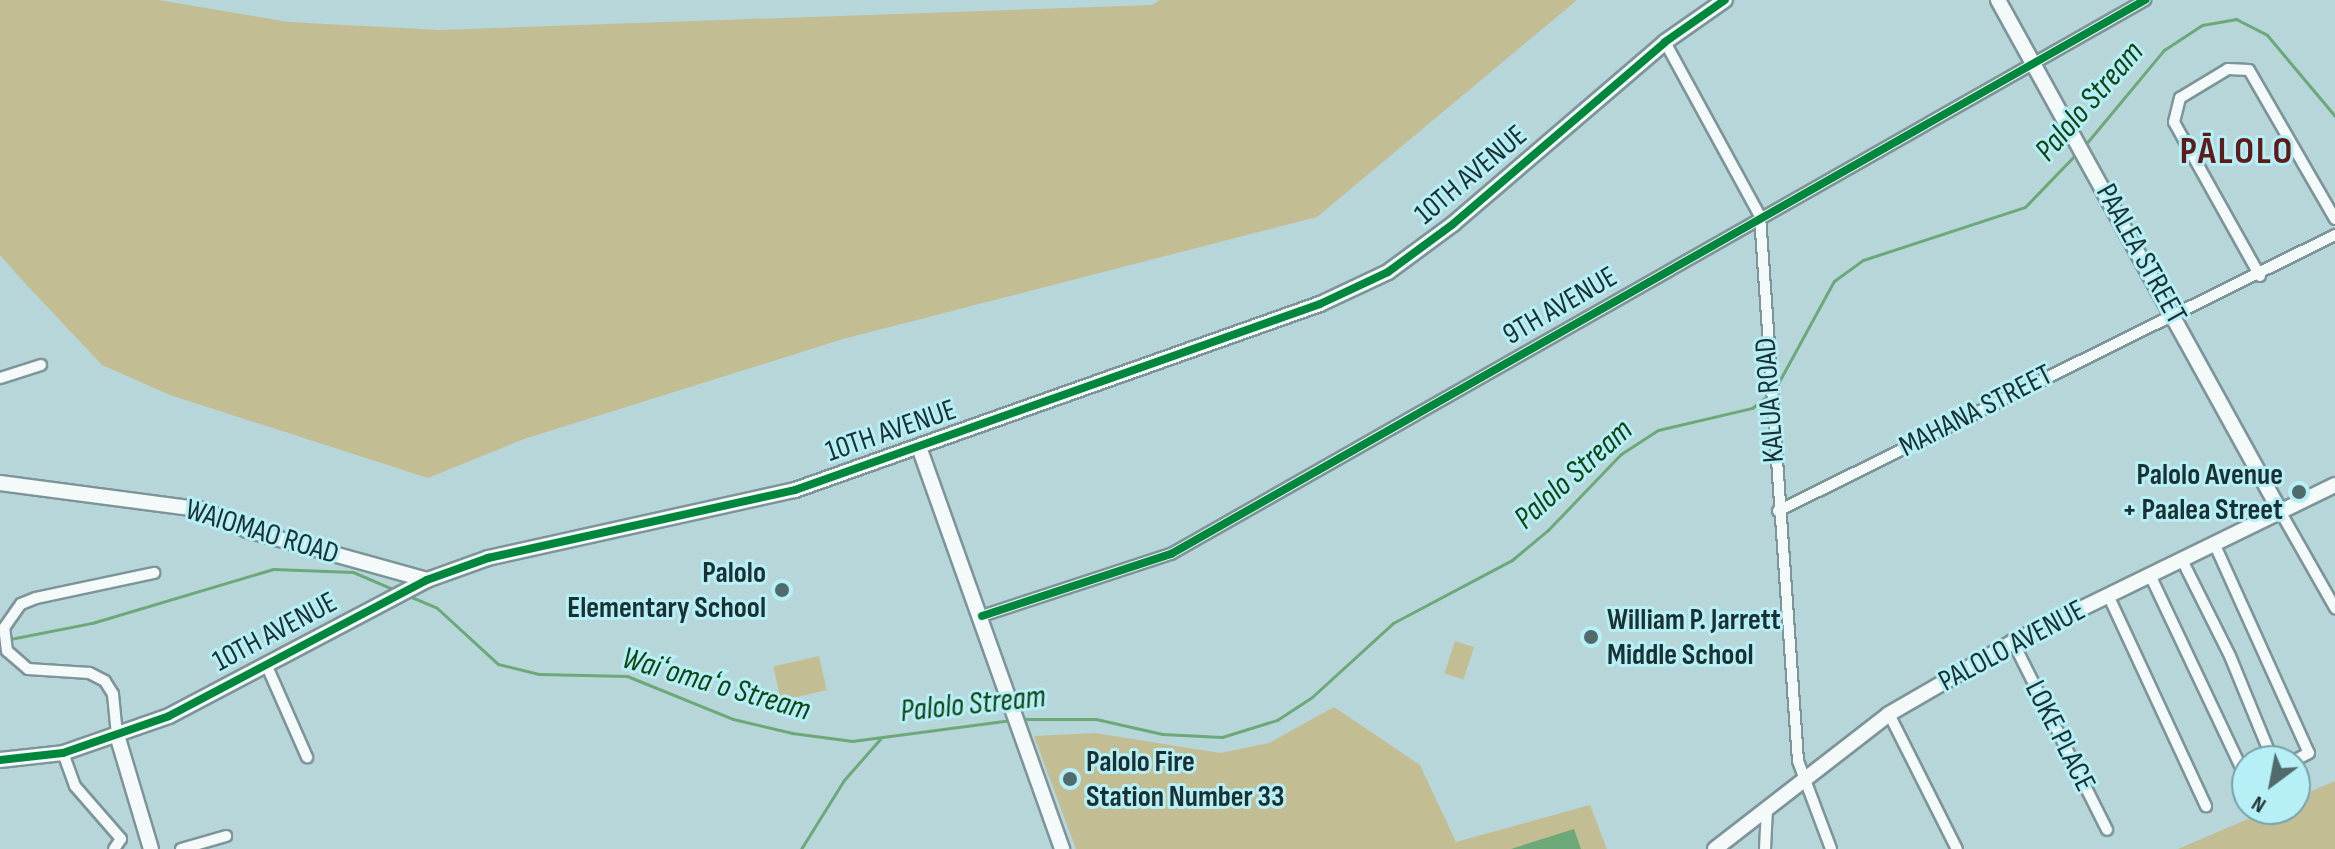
<!DOCTYPE html>
<html>
<head>
<meta charset="utf-8">
<style>
  body { margin:0 }
  #map { position:relative; width:2335px; height:849px; overflow:hidden; background:#b7d6da; font-family:"Sofia Sans Condensed",sans-serif }
  div>[style] { position:absolute }
  .green>* { inset:0; background:#c3bd93; transform-origin:0 0 }
  .water>* { inset:0; background:#6da879 }
  .stream>* { height:3px; margin:-1.5px; padding:0 1.5px; transform-origin:1.5px; border-radius:1.5px; background:#6da879 }
  .roads { filter:drop-shadow(2px 0 #7d9598) drop-shadow(-2px 0 #7d9598) drop-shadow(0 2px #7d9598) drop-shadow(0 -2px #7d9598) }
  .street>* { height:10px; margin:-5px; padding:0 5px; transform-origin:5px; border-radius:5px; background:#f4f9f9 }
  .secondary>* { height:14px; margin:-7px; padding:0 7px; transform-origin:7px; border-radius:7px; background:#f4f9f9 }
  .cycleway>* { height:8px; margin:-4px; padding:0 4px; transform-origin:4px; border-radius:4px; background:#00873e }
  .dots>* { width:22px; height:22px; translate:-50% -50%; box-sizing:border-box; border:4px solid #b6eff6; border-radius:50% }
  span { translate:-50% -50%; white-space:nowrap; text-align:center; line-height:1.15; -webkit-text-stroke:6px #b6eff6; paint-order:stroke }
  .street-label { font-size:30px; color:#1a3133 }
  .poi-label { font-size:30px; color:#1a3133; font-weight:700 }
  .right { translate:-100% -50%; text-align:right }
  .left { translate:0 -50%; text-align:left }
  .water-label { font-size:32px; color:#114415; font-style:italic }
  .district-label { font-size:38px; color:#5f1b1b; font-weight:700; letter-spacing:2px }
  .north { position:absolute; left:2231px; top:745px; width:80px; height:80px; box-sizing:border-box; background:#b6eff6; border:2px solid #78a3a8; border-radius:50%; rotate:212deg; font-size:22px; font-weight:700; line-height:32px; text-align:center; color:#1a3133 }
  .north::after { content:''; display:block; margin:auto; width:28px; height:36px; background:#516b6d; clip-path:polygon(50% 0,100% 100%,50% 72%,0 100%) }
</style>
</head>
<body>
<div id="map">
  <div class="green">
    <div style="clip-path:polygon(0 0,159px 0,289px 22px,439px 30px,1152px 5px,1160px 0,1577px 0,1317px 217px,843px 339px,524px 439px,428px 478px,170px 395px,102px 365px,22px 280px,0 255px)"></div>
    <div style="left:1455px;top:641px;width:20px;height:34px;rotate:18deg"></div>
    <div style="left:819px;top:656px;width:35px;height:47px;rotate:77deg"></div>
    <div style="clip-path:polygon(1334px 707px,1420px 765px,1456px 842px,1590px 805px,1607px 849px,1076px 849px,1034px 736px,1095px 733px,1220px 753px,1269px 743px)"></div>
    <div style="clip-path:polygon(2335px 781px,2335px 849px,2178px 849px,2271px 809px,2295px 809px,2295px 798px)"></div>
  </div>
  <div class="water">
    <div style="clip-path:polygon(1574px 829px,1581px 849px,1511px 849px)"></div>
  </div>
  <div class="stream">
    <div style="left:2085px;top:145px;width:124px;rotate:-50.3deg"></div>
    <div style="left:2164px;top:50px;width:45px;rotate:-33.3deg"></div>
    <div style="left:2202px;top:25px;width:35px;rotate:-10deg"></div>
    <div style="left:2236px;top:19px;width:35px;rotate:27deg"></div>
    <div style="left:2267px;top:35px;width:106px;rotate:50deg"></div>
    <div style="left:1775px;top:389px;width:123px;rotate:-61.4deg"></div>
    <div style="left:1834px;top:281px;width:36px;rotate:-36deg"></div>
    <div style="left:1863px;top:260px;width:170px;rotate:-18.1deg"></div>
    <div style="left:2025px;top:207px;width:75px;rotate:-46.1deg"></div>
    <div style="left:409px;top:596px;width:30px;rotate:23deg"></div>
    <div style="left:437px;top:608px;width:83px;rotate:42.6deg"></div>
    <div style="left:498px;top:664px;width:42px;rotate:13.7deg"></div>
    <div style="left:539px;top:674px;width:88px;rotate:1.3deg"></div>
    <div style="left:627px;top:676px;width:114px;rotate:22.1deg"></div>
    <div style="left:733px;top:719px;width:61px;rotate:13.3deg"></div>
    <div style="left:792px;top:733px;width:61px;rotate:7.6deg"></div>
    <div style="left:852px;top:741px;width:161px;rotate:-7.5deg"></div>
    <div style="left:0;top:641px;width:94px;rotate:-11.1deg"></div>
    <div style="left:92px;top:623px;width:189px;rotate:-16.6deg"></div>
    <div style="left:273px;top:569px;width:80px;rotate:2.1deg"></div>
    <div style="left:353px;top:572px;width:46px;rotate:23.2deg"></div>
    <div style="left:1020px;top:719px;width:76px"></div>
    <div style="left:1096px;top:719px;width:68px;rotate:12.8deg"></div>
    <div style="left:1162px;top:734px;width:60px;rotate:2.9deg"></div>
    <div style="left:1222px;top:737px;width:58px;rotate:-17.2deg"></div>
    <div style="left:1277px;top:720px;width:42px;rotate:-33.3deg"></div>
    <div style="left:1312px;top:697px;width:110px;rotate:-42.4deg"></div>
    <div style="left:1393px;top:623px;width:135px;rotate:-27.9deg"></div>
    <div style="left:1512px;top:560px;width:47px;rotate:-39.8deg"></div>
    <div style="left:1548px;top:530px;width:105px;rotate:-46.2deg"></div>
    <div style="left:1621px;top:454px;width:44px;rotate:-33deg"></div>
    <div style="left:1658px;top:430px;width:97px;rotate:-13.2deg"></div>
    <div style="left:1752px;top:408px;width:23px;rotate:-38deg"></div>
    <div style="left:801px;top:849px;width:81px;rotate:-58.1deg"></div>
    <div style="left:844px;top:780px;width:55px;rotate:-48.7deg"></div>
  </div>
  <div class="roads">
    <div class="street">
      <div style="left:1665px;top:42px;width:198px;rotate:61.4deg"></div>
      <div style="left:1760px;top:216px;width:546px;rotate:86.01deg"></div>
      <div style="left:1798px;top:761px;width:94px;rotate:69.4deg"></div>
      <div style="left:2260px;top:276px;width:176px;rotate:-119.2deg"></div>
      <div style="left:2174px;top:122px;width:25px;rotate:-76deg"></div>
      <div style="left:2180px;top:98px;width:56px;rotate:-31.1deg"></div>
      <div style="left:2228px;top:69px;width:21px;rotate:3deg"></div>
      <div style="left:2249px;top:70px;width:172px;rotate:60deg"></div>
      <div style="left:0;top:378px;width:43px;rotate:-17.6deg"></div>
      <div style="left:1778px;top:511px;width:622px;rotate:-26.36deg"></div>
      <div style="left:2280px;top:511px;width:112px;rotate:60.4deg"></div>
      <div style="left:2214px;top:543px;width:230px;rotate:65.7deg"></div>
      <div style="left:2309px;top:753px;width:18px;rotate:153deg"></div>
      <div style="left:2182px;top:560px;width:107px;rotate:63.4deg"></div>
      <div style="left:2230px;top:656px;width:113px;rotate:67.7deg"></div>
      <div style="left:2150px;top:575px;width:227px;rotate:64.7deg"></div>
      <div style="left:2108px;top:595px;width:233px;rotate:65.1deg"></div>
      <div style="left:982px;top:616px;width:199px;rotate:-18.2deg"></div>
      <div style="left:1171px;top:554px;width:1121px;rotate:-29.63deg"></div>
      <div style="left:2013px;top:642px;width:210px;rotate:63.4deg"></div>
      <div style="left:266px;top:664px;width:102px;rotate:66.2deg"></div>
      <div style="left:1889px;top:714px;width:151px;rotate:63.3deg"></div>
      <div style="left:117px;top:735px;width:41px;rotate:-95.6deg"></div>
      <div style="left:113px;top:694px;width:15px;rotate:-122deg"></div>
      <div style="left:105px;top:681px;width:18px;rotate:-153deg"></div>
      <div style="left:89px;top:673px;width:61px;rotate:-176.2deg"></div>
      <div style="left:28px;top:669px;width:28px;rotate:-139deg"></div>
      <div style="left:7px;top:651px;width:23px;rotate:-97deg"></div>
      <div style="left:4px;top:628px;width:29px;rotate:-55deg"></div>
      <div style="left:21px;top:604px;width:16px;rotate:-22deg"></div>
      <div style="left:36px;top:598px;width:121px;rotate:-12deg"></div>
      <div style="left:63px;top:753px;width:35px;rotate:70deg"></div>
      <div style="left:75px;top:786px;width:70px;rotate:49deg"></div>
      <div style="left:121px;top:839px;width:12px;rotate:125deg"></div>
      <div style="left:181px;top:849px;width:47px;rotate:-16.1deg"></div>
      <div style="left:1765px;top:849px;width:41px;rotate:-87.2deg"></div>
    </div>
    <div class="secondary">
      <div style="left:1998px;top:0;width:584px;rotate:61.11deg"></div>
      <div style="left:919px;top:447px;width:427px;rotate:70.4deg"></div>
      <div style="left:0;top:483px;width:206px;rotate:7.5deg"></div>
      <div style="left:204px;top:510px;width:47px;rotate:24.9deg"></div>
      <div style="left:247px;top:530px;width:187px;rotate:15.5deg"></div>
      <div style="left:117px;top:735px;width:119px;rotate:73.4deg"></div>
      <div style="left:0;top:760px;width:63px;rotate:-6.3deg"></div>
      <div style="left:63px;top:753px;width:112px;rotate:-19.2deg"></div>
      <div style="left:169px;top:716px;width:292px;rotate:-27.8deg"></div>
      <div style="left:427px;top:580px;width:65px;rotate:-19.8deg"></div>
      <div style="left:488px;top:558px;width:314px;rotate:-12.5deg"></div>
      <div style="left:795px;top:490px;width:557px;rotate:-19.51deg"></div>
      <div style="left:1320px;top:304px;width:75px;rotate:-25.2deg"></div>
      <div style="left:1388px;top:272px;width:81px;rotate:-36.4deg"></div>
      <div style="left:1453px;top:224px;width:279px;rotate:-40.6deg"></div>
      <div style="left:1665px;top:42px;width:73px;rotate:-35deg"></div>
      <div style="left:1715px;top:849px;width:220px;rotate:-37.8deg"></div>
      <div style="left:1889px;top:714px;width:143px;rotate:-30.1deg"></div>
      <div style="left:2013px;top:642px;width:358px;rotate:-26deg"></div>
    </div>
  </div>
  <div class="cycleway">
    <div style="left:982px;top:616px;width:199px;rotate:-18.2deg"></div>
    <div style="left:1171px;top:554px;width:1121px;rotate:-29.63deg"></div>
    <div style="left:0;top:760px;width:63px;rotate:-6.3deg"></div>
    <div style="left:63px;top:753px;width:112px;rotate:-19.2deg"></div>
    <div style="left:169px;top:716px;width:292px;rotate:-27.8deg"></div>
    <div style="left:427px;top:580px;width:65px;rotate:-19.8deg"></div>
    <div style="left:488px;top:558px;width:314px;rotate:-12.5deg"></div>
    <div style="left:795px;top:490px;width:557px;rotate:-19.51deg"></div>
    <div style="left:1320px;top:304px;width:75px;rotate:-25.2deg"></div>
    <div style="left:1388px;top:272px;width:81px;rotate:-36.4deg"></div>
    <div style="left:1453px;top:224px;width:279px;rotate:-40.6deg"></div>
    <div style="left:1665px;top:42px;width:73px;rotate:-35deg"></div>
  </div>
  <div class="dots">
    <div style="left:2299px;top:492px;background:#516b6d"></div>
    <div style="left:782px;top:590px;background:#516b6d"></div>
    <div style="left:1591px;top:637px;background:#516b6d"></div>
    <div style="left:1070px;top:779px;background:#516b6d"></div>
  </div>
  <div class="street-label">
    <span style="left:1471px;top:175px;rotate:-40deg">10TH AVENUE</span>
    <span style="left:2141px;top:254px;rotate:61deg">PAALEA STREET</span>
    <span style="left:1560px;top:306px;rotate:-30deg">9TH AVENUE</span>
    <span style="left:1770px;top:400px;rotate:-94deg">KALUA ROAD</span>
    <span style="left:1976px;top:411px;rotate:-27deg">MAHANA STREET</span>
    <span style="left:891px;top:431px;rotate:-19deg">10TH AVENUE</span>
    <span style="left:262px;top:532px;rotate:17deg">WAIOMAO ROAD</span>
    <span style="left:275px;top:632px;rotate:-28deg">10TH AVENUE</span>
    <span style="left:2012px;top:646px;rotate:-28deg">PALOLO AVENUE</span>
    <span style="left:2060px;top:736px;rotate:63deg">LOKE PLACE</span>
  </div>
  <div class="poi-label">
    <span class="right" style="left:2283px;top:492px">Palolo Avenue<br>+ Paalea Street</span>
    <span class="right" style="left:766px;top:590px">Palolo<br>Elementary School</span>
    <span class="left" style="left:1607px;top:637px">William P. Jarrett<br>Middle School</span>
    <span class="left" style="left:1086px;top:779px">Palolo Fire<br>Station Number 33</span>
  </div>
  <div class="water-label">
    <span style="left:2090px;top:102px;rotate:-49deg">Palolo Stream</span>
    <span style="left:1574px;top:475px;rotate:-42deg">Palolo Stream</span>
    <span style="left:716px;top:685px;rotate:16deg">Waiʻomaʻo Stream</span>
    <span style="left:973px;top:705px;rotate:-6deg">Palolo Stream</span>
  </div>
  <div class="district-label">
    <span style="left:2237px;top:152px">PĀLOLO</span>
  </div>
  <div class="north">N</div>
</div>
</body>
</html>
